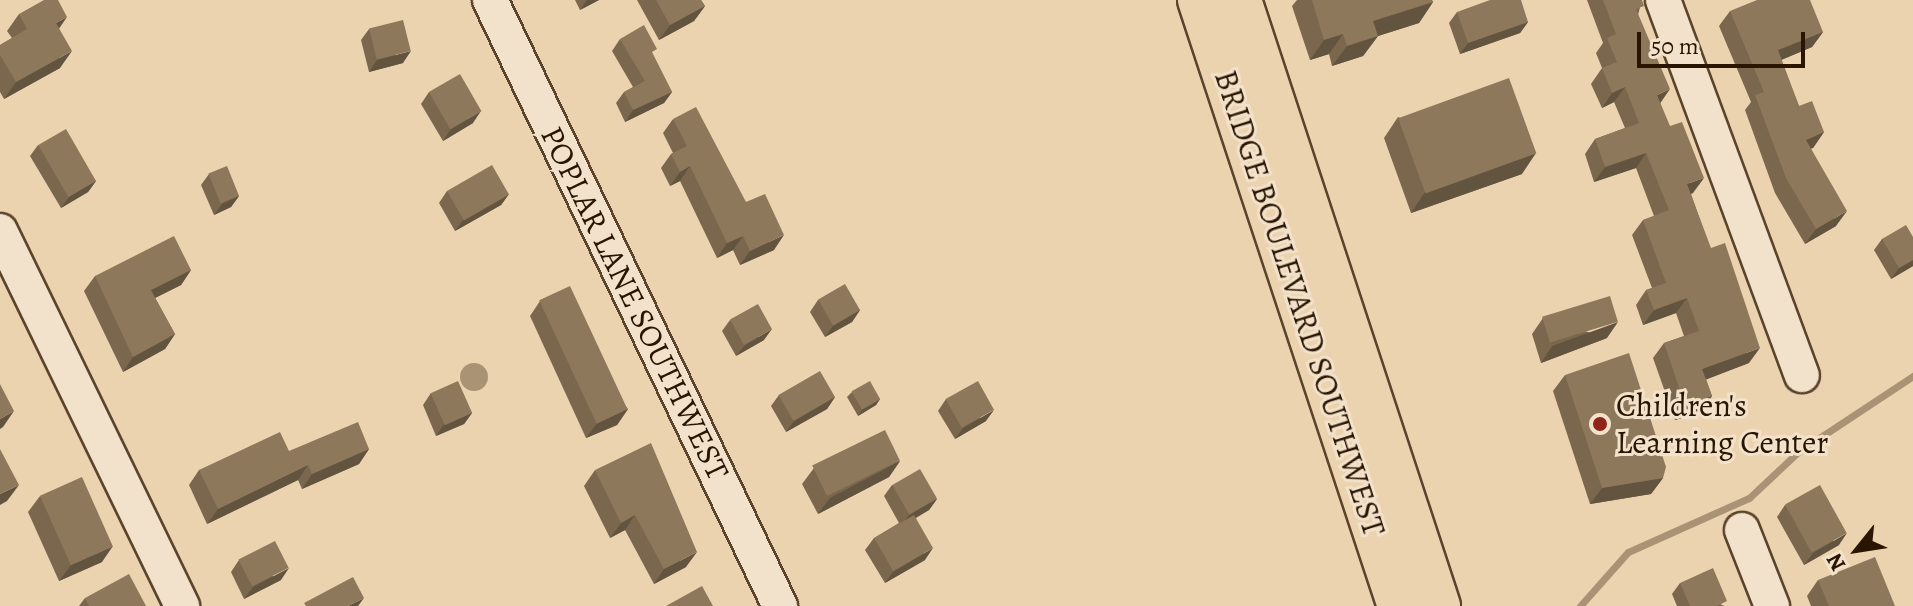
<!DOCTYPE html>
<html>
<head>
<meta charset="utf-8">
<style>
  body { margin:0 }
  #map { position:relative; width:1913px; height:606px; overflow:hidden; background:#ecd3af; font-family:Alegreya,serif }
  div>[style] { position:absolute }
  .water>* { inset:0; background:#aa9274 }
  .round { border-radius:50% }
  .stream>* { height:7px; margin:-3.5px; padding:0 3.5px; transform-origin:3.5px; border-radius:3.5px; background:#aa9274 }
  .roads { filter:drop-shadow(2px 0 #5a442c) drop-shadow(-2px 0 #5a442c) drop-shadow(0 2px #5a442c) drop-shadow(0 -2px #5a442c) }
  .minor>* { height:34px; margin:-17px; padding:0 17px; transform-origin:17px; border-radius:17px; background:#f3e2cb }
  .major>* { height:42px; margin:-21px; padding:0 21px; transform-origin:21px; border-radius:21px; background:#ecd3af }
  .wall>* { inset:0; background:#7a674e }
  .shaded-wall>* { inset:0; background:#635440 }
  .building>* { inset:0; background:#8e785b; transform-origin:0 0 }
  .dots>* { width:22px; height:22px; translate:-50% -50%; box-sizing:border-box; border:4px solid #f3e2cb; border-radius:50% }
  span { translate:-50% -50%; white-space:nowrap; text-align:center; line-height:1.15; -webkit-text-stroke:6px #f3e2cb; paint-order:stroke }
  .street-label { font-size:32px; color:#291501 }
  .poi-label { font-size:32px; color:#291501 }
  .left { translate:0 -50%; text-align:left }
  .north { position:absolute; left:1817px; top:510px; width:80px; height:80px; -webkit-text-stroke:6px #f3e2cb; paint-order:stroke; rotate:240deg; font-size:22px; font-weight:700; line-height:32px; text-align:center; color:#291501 }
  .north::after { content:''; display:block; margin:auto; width:28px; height:36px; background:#291501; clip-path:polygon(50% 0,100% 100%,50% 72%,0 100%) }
  .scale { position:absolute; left:1637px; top:32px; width:168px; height:36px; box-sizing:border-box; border:4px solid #291501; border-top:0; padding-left:10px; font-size:24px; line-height:28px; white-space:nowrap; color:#291501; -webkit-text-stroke:6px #f3e2cb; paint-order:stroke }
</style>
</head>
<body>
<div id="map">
  <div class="water">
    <div class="round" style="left:460px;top:363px;width:28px;height:28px"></div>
  </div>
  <div class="stream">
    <div style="left:1580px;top:606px;width:72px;rotate:-48.4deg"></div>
    <div style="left:1628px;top:552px;width:133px;rotate:-24.1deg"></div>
    <div style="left:1749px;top:498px;width:67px;rotate:-43.2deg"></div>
    <div style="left:1798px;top:452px;width:138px;rotate:-33.5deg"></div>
  </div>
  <div class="roads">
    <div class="minor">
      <div style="left:490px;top:0;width:672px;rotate:64.43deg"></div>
      <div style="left:1663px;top:0;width:400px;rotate:69.7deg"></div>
      <div style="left:0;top:231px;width:417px;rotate:64.1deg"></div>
      <div style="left:1742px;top:530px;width:82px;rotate:68.5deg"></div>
    </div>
    <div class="major">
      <div style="left:1199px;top:0;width:638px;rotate:71.74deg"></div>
      <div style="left:1240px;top:0;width:638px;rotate:71.82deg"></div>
    </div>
  </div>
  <div class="wall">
    <div style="clip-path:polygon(575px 0,599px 0,580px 10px)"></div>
    <div style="clip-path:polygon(637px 0,701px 0,705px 6px,694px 21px,659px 40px)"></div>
    <div style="clip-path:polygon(1297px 0,1432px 0,1433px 2px,1419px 23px,1378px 36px,1363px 56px,1332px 66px,1329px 54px,1310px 60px,1292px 6px)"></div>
    <div style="clip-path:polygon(1587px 0,1642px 0,1638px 15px,1660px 103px,1693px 193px,1691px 194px,1749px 363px,1706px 379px,1712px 396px,1701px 412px,1675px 420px,1653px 358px,1664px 343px,1684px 336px,1676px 313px,1643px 325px,1636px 305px,1646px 290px,1652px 288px,1632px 235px,1643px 220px,1654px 216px,1636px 168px,1594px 182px,1585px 154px,1595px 139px,1625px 128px,1614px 102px,1602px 108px,1591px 84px,1602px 68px,1596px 53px,1603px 43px)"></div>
    <div style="clip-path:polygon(1730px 11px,1823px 32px,1812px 47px,1781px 60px,1799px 106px,1824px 132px,1813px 148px,1811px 148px,1836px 226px,1805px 244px,1775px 193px,1745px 110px,1751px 102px,1719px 26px)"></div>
    <div style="clip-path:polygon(1457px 12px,1528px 22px,1520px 33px,1460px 54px,1449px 23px)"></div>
    <div style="clip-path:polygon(19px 14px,59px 28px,60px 68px,4px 99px,0 92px,0 45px,12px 38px,7px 31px)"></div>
    <div style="clip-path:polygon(369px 29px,403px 63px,369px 72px,361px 40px)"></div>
    <div style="clip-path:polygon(620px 39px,653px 55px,672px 92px,664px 103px,625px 122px,616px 103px,624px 92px,633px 87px,612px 51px)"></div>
    <div style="clip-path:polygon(429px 92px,473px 123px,443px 141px,421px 104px)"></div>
    <div style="clip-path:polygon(1398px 117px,1522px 174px,1411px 213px,1384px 138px)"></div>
    <div style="clip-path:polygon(673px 119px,746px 202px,774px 250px,740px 265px,733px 250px,717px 258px,680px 181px,670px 186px,661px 168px,671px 154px,673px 153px,663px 133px)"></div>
    <div style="clip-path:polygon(38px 145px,96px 181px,88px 192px,61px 208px,30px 156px)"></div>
    <div style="clip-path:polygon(209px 174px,239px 196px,231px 207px,214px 215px,201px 185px)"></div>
    <div style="clip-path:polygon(447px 191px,509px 194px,501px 205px,455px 231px,439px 203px)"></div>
    <div style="clip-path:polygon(1913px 237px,1913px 266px,1891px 279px,1874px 250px,1882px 239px)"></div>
    <div style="clip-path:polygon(191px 270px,181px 285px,155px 298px,175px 334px,165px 349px,123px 372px,84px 291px,95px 276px)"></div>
    <div style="clip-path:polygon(818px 300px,860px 310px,852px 322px,825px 337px,810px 312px)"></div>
    <div style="clip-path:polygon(540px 301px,628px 409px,617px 425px,586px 438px,530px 316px)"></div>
    <div style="clip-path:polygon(1543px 318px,1607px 338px,1541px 363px,1532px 334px)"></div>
    <div style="clip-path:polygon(730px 320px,764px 340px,736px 356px,722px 331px)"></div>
    <div style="clip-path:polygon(1565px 375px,1663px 478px,1651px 494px,1590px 504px,1553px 391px)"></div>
    <div style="clip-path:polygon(852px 392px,880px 399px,876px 405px,858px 416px,847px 397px)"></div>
    <div style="clip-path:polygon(431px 393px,472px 413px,464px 424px,436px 436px,423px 405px)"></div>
    <div style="clip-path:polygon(779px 395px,835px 397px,827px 409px,786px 432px,771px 406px)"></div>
    <div style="clip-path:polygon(946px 399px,986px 421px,955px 439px,938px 411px)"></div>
    <div style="clip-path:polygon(369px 449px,359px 464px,302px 489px,298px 480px,207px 524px,189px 485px,199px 470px,289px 451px)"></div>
    <div style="clip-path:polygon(900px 461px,889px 477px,818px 514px,802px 484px,814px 468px)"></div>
    <div style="clip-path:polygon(595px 470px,686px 567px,654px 584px,625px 530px,610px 538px,584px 486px)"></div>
    <div style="clip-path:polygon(892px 485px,937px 499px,929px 510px,916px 518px,925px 560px,885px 583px,865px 550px,874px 538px,899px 523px,884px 496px)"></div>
    <div style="clip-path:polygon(40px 496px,102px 562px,59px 581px,28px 512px)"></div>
    <div style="clip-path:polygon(1785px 505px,1839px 545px,1804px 565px,1777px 517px)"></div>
    <div style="clip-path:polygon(239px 560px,281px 580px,244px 599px,231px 572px)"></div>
    <div style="clip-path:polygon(1818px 580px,1895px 606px,1811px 606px,1807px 596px)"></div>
    <div style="clip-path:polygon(1680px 583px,1724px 606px,1677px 606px,1672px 594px)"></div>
    <div style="clip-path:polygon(85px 598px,146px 606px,79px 606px)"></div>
  </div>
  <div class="shaded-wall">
    <div style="clip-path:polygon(587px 0,599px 0,580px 10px)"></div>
    <div style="clip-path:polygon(1433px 2px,1419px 23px,1378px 36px,1363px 56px,1332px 66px,1347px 46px,1373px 21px)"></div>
    <div style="clip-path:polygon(705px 6px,694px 21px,659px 40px,670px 25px)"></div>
    <div style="clip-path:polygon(67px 17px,56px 33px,56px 23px)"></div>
    <div style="clip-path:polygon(1528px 22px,1520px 33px,1460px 54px,1468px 43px)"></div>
    <div style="clip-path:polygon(1823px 32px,1812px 47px,1767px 66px,1778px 50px)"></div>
    <div style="clip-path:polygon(1343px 34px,1329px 54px,1310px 60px,1324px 40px)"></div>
    <div style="clip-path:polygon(72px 51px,60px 68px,4px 99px,16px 82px)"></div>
    <div style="clip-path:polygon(411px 51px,403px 63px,369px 72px,377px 60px)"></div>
    <div style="clip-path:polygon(1625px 87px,1614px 102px,1602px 108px,1612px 93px)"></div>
    <div style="clip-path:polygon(1670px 89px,1659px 105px,1657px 95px)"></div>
    <div style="clip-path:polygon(672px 92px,664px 103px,625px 122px,633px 110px)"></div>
    <div style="clip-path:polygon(481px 111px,473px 123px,443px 141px,451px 129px)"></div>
    <div style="clip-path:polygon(1824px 132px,1813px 148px,1795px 155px,1806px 140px)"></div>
    <div style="clip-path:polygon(1536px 153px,1522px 174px,1411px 213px,1425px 192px)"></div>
    <div style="clip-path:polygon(1646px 153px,1636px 168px,1594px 182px,1605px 167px)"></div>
    <div style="clip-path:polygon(690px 166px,680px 181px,670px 186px,680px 172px)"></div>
    <div style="clip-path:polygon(1704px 178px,1693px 193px,1677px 199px,1687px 184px)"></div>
    <div style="clip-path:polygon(96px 181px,88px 192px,61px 208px,69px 197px)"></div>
    <div style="clip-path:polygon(509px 194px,501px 205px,455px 231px,463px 220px)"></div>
    <div style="clip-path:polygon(239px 196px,231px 207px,214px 215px,222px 204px)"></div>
    <div style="clip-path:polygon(1847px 211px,1836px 226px,1805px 244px,1816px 229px)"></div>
    <div style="clip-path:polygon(784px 235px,774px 250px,740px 265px,750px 251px)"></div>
    <div style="clip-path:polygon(743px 236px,733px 250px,717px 258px,727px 243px)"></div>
    <div style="clip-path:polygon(1913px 260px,1913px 266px,1891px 279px,1899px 268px)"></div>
    <div style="clip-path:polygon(191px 270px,181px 285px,141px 305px,151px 290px)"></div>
    <div style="clip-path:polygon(1687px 298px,1676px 313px,1643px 325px,1654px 310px)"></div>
    <div style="clip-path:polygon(860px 310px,852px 322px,825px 337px,833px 326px)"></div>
    <div style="clip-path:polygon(1618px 322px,1607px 338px,1541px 363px,1552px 346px)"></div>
    <div style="clip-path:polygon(772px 329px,764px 340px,736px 356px,745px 345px)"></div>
    <div style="clip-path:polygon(175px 334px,165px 349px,123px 372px,133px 357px)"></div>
    <div style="clip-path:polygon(1760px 348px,1749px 363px,1692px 385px,1702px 369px)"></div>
    <div style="clip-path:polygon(1712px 396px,1701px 412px,1675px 420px,1685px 405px)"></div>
    <div style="clip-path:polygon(835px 397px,827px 409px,786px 432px,794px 421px)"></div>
    <div style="clip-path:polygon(880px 399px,876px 405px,858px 416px,862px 410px)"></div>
    <div style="clip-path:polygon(628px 409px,617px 425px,586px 438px,597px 423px)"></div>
    <div style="clip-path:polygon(994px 410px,986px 421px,955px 439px,963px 428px)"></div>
    <div style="clip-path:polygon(14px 411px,3px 427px,0 429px,0 419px)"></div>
    <div style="clip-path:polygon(472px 413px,464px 424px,436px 436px,444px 424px)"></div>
    <div style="clip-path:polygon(369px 449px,359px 464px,302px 489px,312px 474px)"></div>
    <div style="clip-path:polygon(900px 461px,889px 477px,818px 514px,830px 498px)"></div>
    <div style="clip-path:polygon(308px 465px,298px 480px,207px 524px,218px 509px)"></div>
    <div style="clip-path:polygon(1663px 478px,1651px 494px,1590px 504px,1602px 488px)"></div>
    <div style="clip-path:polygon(19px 485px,7px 501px,0 505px,0 494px)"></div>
    <div style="clip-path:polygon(937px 499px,929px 510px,901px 526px,909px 515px)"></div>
    <div style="clip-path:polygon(635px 515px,625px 530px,610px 538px,621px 523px)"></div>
    <div style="clip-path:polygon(1847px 533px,1839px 545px,1804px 565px,1813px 553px)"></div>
    <div style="clip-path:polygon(113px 546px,102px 562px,59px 581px,71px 565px)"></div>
    <div style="clip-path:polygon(933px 548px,925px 560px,885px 583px,893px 572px)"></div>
    <div style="clip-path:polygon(697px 552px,686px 567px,654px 584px,664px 569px)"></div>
    <div style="clip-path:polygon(289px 568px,281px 580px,244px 599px,253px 587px)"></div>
    <div style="clip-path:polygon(364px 598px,358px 606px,348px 606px)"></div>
  </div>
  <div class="building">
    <div style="clip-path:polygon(44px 0,58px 0,67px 17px,56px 23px,72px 51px,16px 82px,0 55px,0 45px,27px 29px,19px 14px)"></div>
    <div style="clip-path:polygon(656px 0,701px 0,705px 6px,670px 25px)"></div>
    <div style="clip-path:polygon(1312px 0,1432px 0,1433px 2px,1373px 21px,1378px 36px,1347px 46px,1343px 34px,1324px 40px)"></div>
    <div style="clip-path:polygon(1490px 0,1521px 0,1528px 22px,1468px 43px,1457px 12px)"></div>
    <div style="clip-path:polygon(1603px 0,1642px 0,1644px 6px,1636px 9px,1670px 89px,1657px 95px,1670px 126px,1682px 122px,1704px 178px,1687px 184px,1711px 248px,1725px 243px,1760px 348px,1702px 369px,1712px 396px,1685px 405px,1664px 343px,1699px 331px,1687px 298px,1654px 310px,1646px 290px,1666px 283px,1643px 220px,1669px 210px,1646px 153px,1605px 167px,1595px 139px,1639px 123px,1625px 87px,1612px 93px,1602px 68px,1617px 62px,1607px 38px,1616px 34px)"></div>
    <div style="clip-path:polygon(1757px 0,1810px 0,1823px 32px,1778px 50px,1799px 106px,1812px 101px,1824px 132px,1806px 140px,1847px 211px,1816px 229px,1786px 178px,1755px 95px,1764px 92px,1730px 11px)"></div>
    <div style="left:403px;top:20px;width:32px;height:35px;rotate:76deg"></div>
    <div style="clip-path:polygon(644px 25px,657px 49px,652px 52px,672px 92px,633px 110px,624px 92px,645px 81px,620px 39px)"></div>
    <div style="left:460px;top:74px;width:43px;height:36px;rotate:60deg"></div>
    <div style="left:1509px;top:78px;width:80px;height:118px;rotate:70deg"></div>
    <div style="clip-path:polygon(696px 107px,746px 202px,765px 194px,784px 235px,750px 251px,743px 236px,727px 243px,690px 166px,680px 172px,671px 154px,687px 146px,673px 119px)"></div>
    <div style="left:66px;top:129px;width:60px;height:32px;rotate:60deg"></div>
    <div style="left:492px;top:165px;width:34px;height:52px;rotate:60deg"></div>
    <div style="left:227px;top:166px;width:32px;height:20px;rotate:68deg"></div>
    <div style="clip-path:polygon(1906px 225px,1913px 237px,1913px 260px,1899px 268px,1882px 239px)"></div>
    <div style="clip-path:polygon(174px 236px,191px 270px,151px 290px,175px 334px,133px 357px,95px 276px)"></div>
    <div style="left:845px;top:284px;width:30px;height:31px;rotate:60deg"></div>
    <div style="left:570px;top:286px;width:136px;height:34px;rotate:65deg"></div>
    <div style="left:1610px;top:296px;width:27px;height:71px;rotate:73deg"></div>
    <div style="left:758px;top:304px;width:29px;height:32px;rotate:61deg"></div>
    <div style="clip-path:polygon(1629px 353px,1666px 467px,1663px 478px,1602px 488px,1565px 375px)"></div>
    <div style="left:820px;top:371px;width:30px;height:48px;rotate:60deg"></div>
    <div style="left:458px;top:381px;width:35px;height:30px;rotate:66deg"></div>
    <div style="left:870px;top:381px;width:21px;height:21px;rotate:61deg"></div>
    <div style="left:978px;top:381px;width:33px;height:37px;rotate:61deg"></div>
    <div style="clip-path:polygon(0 384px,14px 411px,0 419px)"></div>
    <div style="clip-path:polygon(358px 422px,369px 449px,312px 474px,308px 465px,218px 509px,199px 470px,280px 432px,289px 451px)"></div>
    <div style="left:885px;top:430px;width:34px;height:81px;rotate:64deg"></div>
    <div style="clip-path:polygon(651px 443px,697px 552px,664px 569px,635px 515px,621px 523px,595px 470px)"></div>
    <div style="clip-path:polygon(0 449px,19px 485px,0 494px)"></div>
    <div style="left:920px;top:469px;width:34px;height:32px;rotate:60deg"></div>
    <div style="left:82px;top:477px;width:76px;height:46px;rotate:66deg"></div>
    <div style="left:1820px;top:485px;width:55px;height:40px;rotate:61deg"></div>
    <div style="left:914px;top:515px;width:38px;height:46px;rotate:60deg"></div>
    <div style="left:275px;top:541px;width:30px;height:41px;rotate:63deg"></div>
    <div style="clip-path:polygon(1875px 557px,1895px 606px,1829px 606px,1818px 580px)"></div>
    <div style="clip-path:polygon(1713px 568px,1727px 601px,1717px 606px,1690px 606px,1680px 583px)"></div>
    <div style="clip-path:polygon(129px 574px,146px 606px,89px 606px,85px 598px)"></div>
    <div style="clip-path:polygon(353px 577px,364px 598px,348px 606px,306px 606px,304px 603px)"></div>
    <div style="clip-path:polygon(702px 586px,713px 606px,666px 606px)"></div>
  </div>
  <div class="dots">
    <div style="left:1600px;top:424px;background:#8f2418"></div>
  </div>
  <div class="street-label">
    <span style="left:635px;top:303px;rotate:64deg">POPLAR LANE SOUTHWEST</span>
    <span style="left:1300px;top:303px;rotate:72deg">BRIDGE BOULEVARD SOUTHWEST</span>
  </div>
  <div class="poi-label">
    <span class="left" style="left:1616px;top:424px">Children's<br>Learning Center</span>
  </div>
  <div class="north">N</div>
  <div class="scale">50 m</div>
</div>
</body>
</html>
